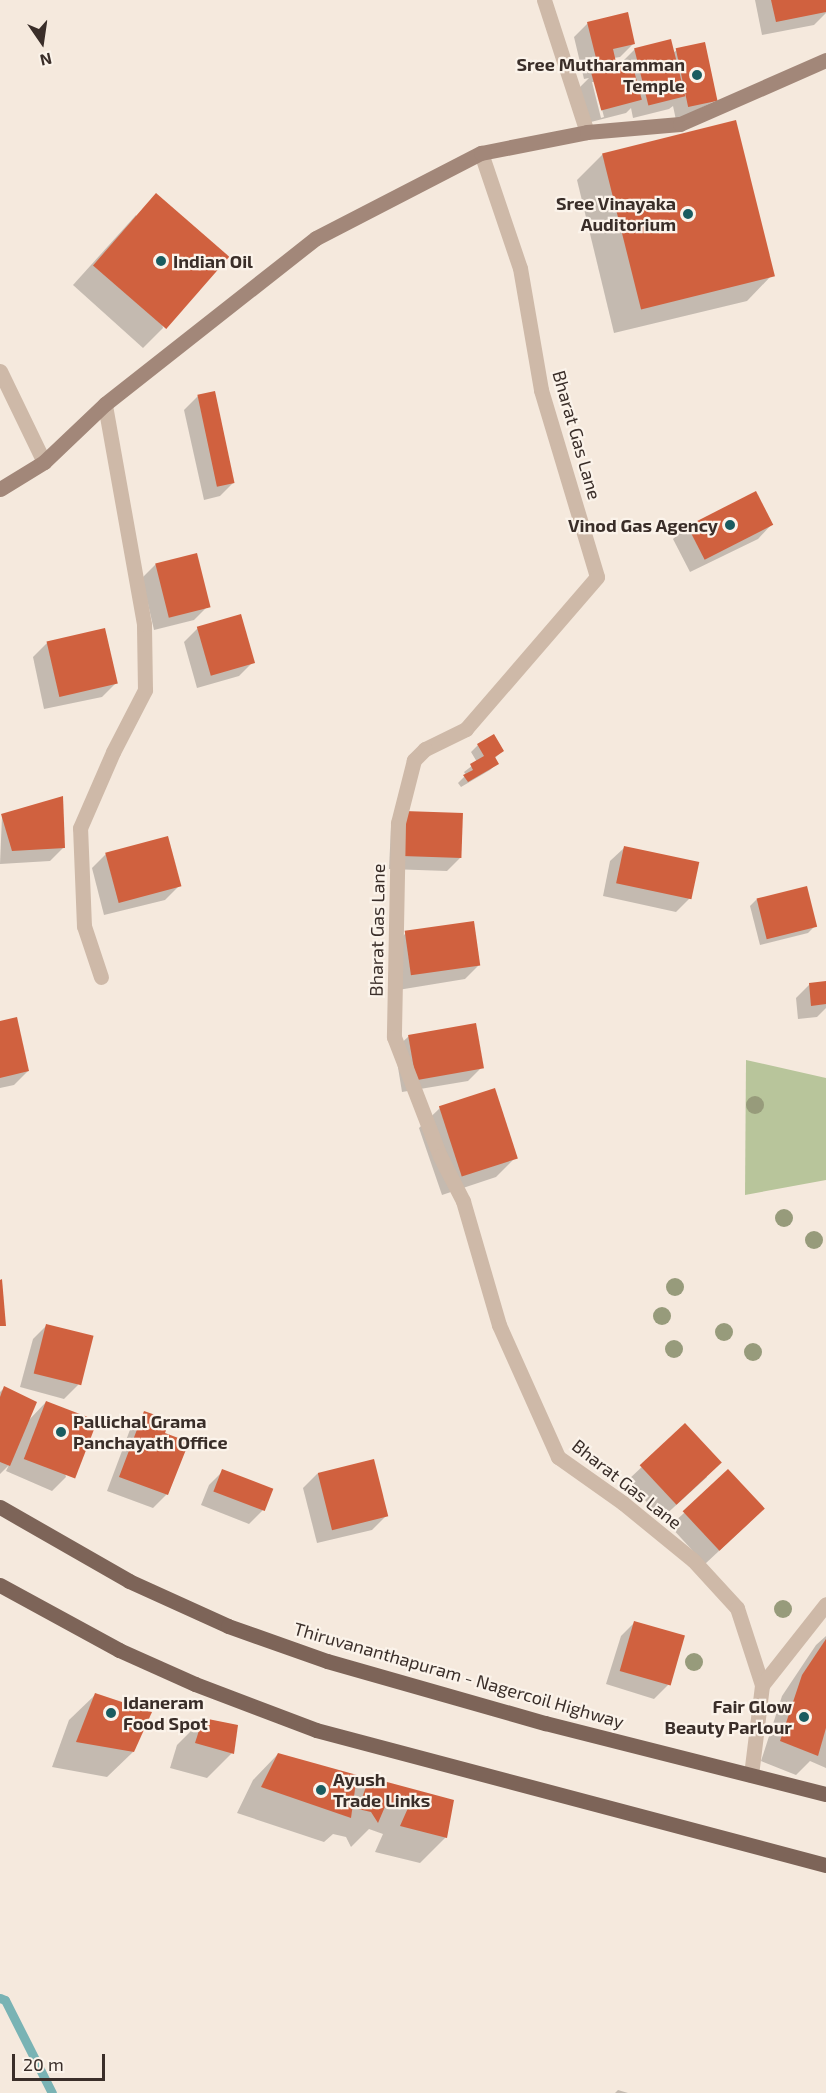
<!DOCTYPE html>
<html>
<head>
<meta charset="utf-8">
<style>
  body { margin:0 }
  #map { position:relative; width:826px; height:2093px; overflow:hidden; background:#f5e9dd; font-family:"Exo 2",sans-serif }
  div>[style] { position:absolute }
  .green>* { inset:0; background:#b8c59b }
  .shadow>* { inset:0; background:#0003 }
  .stream>* { height:9px; margin:-4.5px; padding:0 4.5px; transform-origin:4.5px; border-radius:4.5px; background:#79b3b4 }
  .building>* { inset:0; background:#d0613f; transform-origin:0 0 }
  .minor>* { height:15px; margin:-7.5px; padding:0 7.5px; transform-origin:7.5px; border-radius:7.5px; background:#ceb9a8 }
  .secondary>* { height:15px; margin:-7.5px; padding:0 7.5px; transform-origin:7.5px; border-radius:7.5px; background:#a28779 }
  .primary>* { height:15px; margin:-7.5px; padding:0 7.5px; transform-origin:7.5px; border-radius:7.5px; background:#7d6458 }
  .trees>* { width:18px; height:18px; margin:-9px; border-radius:50%; background:#979b7b }
  .dots>* { width:16px; height:16px; translate:-50% -50%; box-sizing:border-box; border:3px solid #fbf3ea; border-radius:50% }
  span { translate:-50% -50%; white-space:nowrap; text-align:center; line-height:1.15; -webkit-text-stroke:4.5px #fbf3ea; paint-order:stroke }
  .poi-label { font-size:18px; color:#3a2e29; font-weight:700 }
  .right { translate:-100% -50%; text-align:right }
  .left { translate:0 -50%; text-align:left }
  .street-label { font-size:18px; color:#3a2e29 }
  .north { position:absolute; left:12px; top:12px; width:60px; height:60px; -webkit-text-stroke:4px #fbf3ea; paint-order:stroke; rotate:167deg; font-size:16px; font-weight:700; line-height:24px; text-align:center; color:#3a2e29 }
  .north::after { content:''; display:block; margin:auto; width:21px; height:27px; background:#3a2e29; clip-path:polygon(50% 0,100% 100%,50% 72%,0 100%) }
  .scale { position:absolute; left:12px; top:2054px; width:93px; height:27px; box-sizing:border-box; border:3px solid #3a2e29; border-top:0; padding-left:8px; font-size:18px; line-height:21px; white-space:nowrap; color:#3a2e29; -webkit-text-stroke:4px #fbf3ea; paint-order:stroke }
</style>
</head>
<body>
<div id="map">
  <div class="green">
    <div style="clip-path:polygon(746px 1060px,826px 1078px,826px 1180px,745px 1195px)"></div>
  </div>
  <div class="shadow">
    <div style="clip-path:polygon(755px 0,825px 0,826px 13px,814px 25px,762px 35px)"></div>
    <div style="clip-path:polygon(evenodd,588px 23px,634px 43px,620px 57px,614px 58px,614px 62px,605px 72px,621px 67px,621px 63px,635px 49px,673px 53px,677px 50px,717px 100px,676px 120px,673px 106px,669px 109px,633px 118px,631px 108px,626px 113px,587px 123px,578px 89px,589px 78px,584px 79px,574px 37px,588px 23px,592px 82px,595px 82px,604px 117px,601px 118px,592px 82px)"></div>
    <div style="clip-path:polygon(603px 154px,772px 275px,747px 301px,614px 333px,577px 180px)"></div>
    <div style="clip-path:polygon(136px 215px,163px 328px,143px 348px,73px 285px)"></div>
    <div style="clip-path:polygon(198px 396px,234px 482px,220px 496px,204px 500px,184px 410px)"></div>
    <div style="clip-path:polygon(771px 525px,758px 539px,690px 572px,673px 539px,687px 526px)"></div>
    <div style="clip-path:polygon(156px 564px,208px 606px,194px 620px,154px 630px,142px 578px)"></div>
    <div style="clip-path:polygon(198px 628px,253px 662px,239px 676px,197px 688px,184px 642px)"></div>
    <div style="clip-path:polygon(47px 643px,116px 683px,102px 697px,44px 709px,33px 657px)"></div>
    <div style="clip-path:polygon(478px 745px,502px 751px,494px 759px,497px 763px,490px 770px,461px 787px,458px 783px,466px 775px,464px 772px,477px 762px,471px 752px)"></div>
    <div style="clip-path:polygon(2px 816px,64px 847px,50px 861px,0 864px)"></div>
    <div style="clip-path:polygon(391px 827px,461px 857px,447px 871px,389px 869px)"></div>
    <div style="clip-path:polygon(624px 848px,690px 898px,676px 912px,603px 896px,610px 861px)"></div>
    <div style="clip-path:polygon(106px 854px,179px 886px,165px 900px,104px 915px,92px 868px)"></div>
    <div style="clip-path:polygon(757px 899px,815px 926px,808px 933px,760px 945px,750px 906px)"></div>
    <div style="clip-path:polygon(405px 934px,479px 965px,465px 979px,398px 990px,392px 947px)"></div>
    <div style="clip-path:polygon(826px 983px,826px 1008px,817px 1017px,798px 1019px,796px 998px,810px 984px)"></div>
    <div style="clip-path:polygon(0 1022px,28px 1071px,14px 1085px,0 1088px)"></div>
    <div style="clip-path:polygon(409px 1036px,482px 1067px,468px 1081px,402px 1092px,395px 1049px)"></div>
    <div style="clip-path:polygon(440px 1108px,516px 1157px,496px 1177px,442px 1195px,419px 1128px)"></div>
    <div style="clip-path:polygon(47px 1325px,78px 1385px,64px 1399px,20px 1387px,33px 1339px)"></div>
    <div style="clip-path:polygon(5px 1387px,28px 1421px,46px 1402px,66px 1477px,52px 1491px,6px 1471px,9px 1465px,0 1474px,0 1392px)"></div>
    <div style="clip-path:polygon(145px 1413px,163px 1434px,167px 1494px,153px 1508px,107px 1491px,131px 1427px)"></div>
    <div style="clip-path:polygon(685px 1426px,707px 1477px,662px 1518px,627px 1481px)"></div>
    <div style="clip-path:polygon(373px 1460px,386px 1516px,372px 1530px,317px 1543px,303px 1488px,317px 1474px)"></div>
    <div style="clip-path:polygon(223px 1471px,263px 1510px,249px 1524px,201px 1505px,209px 1485px)"></div>
    <div style="clip-path:polygon(684px 1513px,750px 1522px,705px 1564px,670px 1526px)"></div>
    <div style="clip-path:polygon(635px 1622px,668px 1685px,654px 1699px,606px 1684px,621px 1636px)"></div>
    <div style="clip-path:polygon(826px 1636px,826px 1768px,810px 1761px,796px 1775px,761px 1761px,782px 1696px,816px 1645px)"></div>
    <div style="clip-path:polygon(95px 1695px,133px 1752px,107px 1777px,52px 1767px,69px 1720px)"></div>
    <div style="clip-path:polygon(203px 1719px,232px 1753px,207px 1778px,170px 1768px,177px 1745px)"></div>
    <div style="clip-path:polygon(278px 1754px,354px 1784px,362px 1777px,452px 1801px,446px 1837px,420px 1863px,375px 1852px,383px 1834px,369px 1829px,351px 1847px,346px 1837px,333px 1834px,324px 1842px,237px 1813px,253px 1780px)"></div>
    <div style="clip-path:polygon(618px 2090px,628px 2093px,615px 2093px)"></div>
  </div>
  <div class="stream">
    <div style="left:0;top:1998px;width:5px;rotate:22deg"></div>
    <div style="left:5px;top:2000px;width:104px;rotate:63.2deg"></div>
  </div>
  <div class="building">
    <div style="clip-path:polygon(771px 0,826px 0,826px 12px,776px 22px)"></div>
    <div style="clip-path:polygon(628px 12px,635px 44px,613px 49px,616px 62px,598px 66px,587px 22px)"></div>
    <div style="left:671px;top:39px;width:59px;height:38px;rotate:76deg"></div>
    <div style="left:705px;top:42px;width:60px;height:30px;rotate:78deg"></div>
    <div style="left:632px;top:63px;width:38px;height:42px;rotate:75deg"></div>
    <div style="left:736px;top:120px;width:161px;height:138px;rotate:76deg"></div>
    <div style="left:156px;top:193px;width:97px;height:96px;rotate:41deg"></div>
    <div style="left:215px;top:391px;width:94px;height:18px;rotate:78deg"></div>
    <div style="left:756px;top:491px;width:38px;height:77px;rotate:63deg"></div>
    <div style="left:197px;top:553px;width:56px;height:43px;rotate:76deg"></div>
    <div style="left:241px;top:614px;width:51px;height:46px;rotate:74deg"></div>
    <div style="left:105px;top:628px;width:57px;height:60px;rotate:77deg"></div>
    <div style="clip-path:polygon(494px 734px,504px 751px,495px 757px,499px 764px,468px 782px,463px 775px,473px 770px,470px 764px,484px 756px,477px 744px)"></div>
    <div style="clip-path:polygon(63px 796px,65px 848px,12px 851px,1px 814px)"></div>
    <div style="left:404px;top:811px;width:59px;height:45px;rotate:2deg"></div>
    <div style="left:168px;top:836px;width:52px;height:65px;rotate:75deg"></div>
    <div style="left:624px;top:846px;width:77px;height:38px;rotate:12deg"></div>
    <div style="left:807px;top:886px;width:42px;height:52px;rotate:76deg"></div>
    <div style="left:474px;top:921px;width:45px;height:70px;rotate:82deg"></div>
    <div style="clip-path:polygon(826px 981px,826px 1004px,811px 1006px,809px 983px)"></div>
    <div style="clip-path:polygon(17px 1017px,29px 1071px,0 1078px,0 1021px)"></div>
    <div style="left:476px;top:1023px;width:46px;height:69px;rotate:80deg"></div>
    <div style="left:495px;top:1088px;width:74px;height:59px;rotate:72deg"></div>
    <div style="clip-path:polygon(2px 1279px,6px 1326px,0 1326px,0 1280px)"></div>
    <div style="left:46px;top:1324px;width:49px;height:51px;rotate:14deg"></div>
    <div style="clip-path:polygon(4px 1386px,37px 1402px,10px 1466px,0 1462px,0 1397px)"></div>
    <div style="left:46px;top:1401px;width:55px;height:62px;rotate:21deg"></div>
    <div style="clip-path:polygon(144px 1411px,170px 1420px,165px 1433px,189px 1442px,168px 1495px,119px 1477px)"></div>
    <div style="left:685px;top:1423px;width:54px;height:62px;rotate:47deg"></div>
    <div style="left:374px;top:1459px;width:59px;height:58px;rotate:76deg"></div>
    <div style="left:222px;top:1469px;width:55px;height:24px;rotate:21deg"></div>
    <div style="left:728px;top:1469px;width:54px;height:62px;rotate:47deg"></div>
    <div style="left:634px;top:1621px;width:53px;height:52px;rotate:16deg"></div>
    <div style="clip-path:polygon(826px 1639px,826px 1728px,818px 1756px,780px 1741px,802px 1675px)"></div>
    <div style="clip-path:polygon(95px 1693px,152px 1712px,134px 1752px,76px 1742px)"></div>
    <div style="clip-path:polygon(203px 1718px,238px 1725px,234px 1754px,195px 1743px)"></div>
    <div style="clip-path:polygon(278px 1753px,357px 1775px,351px 1818px,261px 1787px)"></div>
    <div style="clip-path:polygon(361px 1775px,454px 1800px,447px 1838px,400px 1826px,408px 1808px,387px 1802px,378px 1823px,371px 1812px,358px 1809px,367px 1784px,361px 1782px)"></div>
  </div>
  <div class="minor">
    <div style="left:544px;top:0;width:139px;rotate:72deg"></div>
    <div style="left:481px;top:153px;width:121px;rotate:71.3deg"></div>
    <div style="left:520px;top:268px;width:124px;rotate:80.2deg"></div>
    <div style="left:541px;top:390px;width:195px;rotate:73.3deg"></div>
    <div style="left:597px;top:577px;width:201px;rotate:130.8deg"></div>
    <div style="left:466px;top:729px;width:46px;rotate:154deg"></div>
    <div style="left:425px;top:749px;width:16px;rotate:135deg"></div>
    <div style="left:414px;top:760px;width:65px;rotate:104.3deg"></div>
    <div style="left:398px;top:823px;width:214px;rotate:91.1deg"></div>
    <div style="left:394px;top:1037px;width:128px;rotate:68.9deg"></div>
    <div style="left:440px;top:1156px;width:51px;rotate:62.9deg"></div>
    <div style="left:463px;top:1201px;width:129px;rotate:73.8deg"></div>
    <div style="left:499px;top:1325px;width:145px;rotate:65.9deg"></div>
    <div style="left:558px;top:1457px;width:80px;rotate:35.3deg"></div>
    <div style="left:623px;top:1503px;width:90px;rotate:39.2deg"></div>
    <div style="left:693px;top:1560px;width:65px;rotate:47.5deg"></div>
    <div style="left:737px;top:1608px;width:81px;rotate:72deg"></div>
    <div style="left:0;top:371px;width:101px;rotate:64.2deg"></div>
    <div style="left:101px;top:977px;width:54px;rotate:-108.4deg"></div>
    <div style="left:84px;top:926px;width:98px;rotate:-92.3deg"></div>
    <div style="left:80px;top:828px;width:83px;rotate:-66.5deg"></div>
    <div style="left:113px;top:752px;width:70px;rotate:-62.7deg"></div>
    <div style="left:145px;top:690px;width:66px;rotate:-90.9deg"></div>
    <div style="left:144px;top:624px;width:223px;rotate:-100.1deg"></div>
    <div style="left:751px;top:1775px;width:91px;rotate:-83deg"></div>
    <div style="left:762px;top:1685px;width:103px;rotate:-51.7deg"></div>
  </div>
  <div class="secondary">
    <div style="left:0;top:489px;width:52px;rotate:-31.5deg"></div>
    <div style="left:44px;top:462px;width:84px;rotate:-43.6deg"></div>
    <div style="left:105px;top:404px;width:268px;rotate:-38.2deg"></div>
    <div style="left:316px;top:238px;width:186px;rotate:-27.3deg"></div>
    <div style="left:481px;top:153px;width:108px;rotate:-11.2deg"></div>
    <div style="left:587px;top:132px;width:93px;rotate:-4.9deg"></div>
    <div style="left:680px;top:124px;width:159px;rotate:-23.7deg"></div>
  </div>
  <div class="primary">
    <div style="left:0;top:1507px;width:149px;rotate:29.8deg"></div>
    <div style="left:129px;top:1581px;width:109px;rotate:24.4deg"></div>
    <div style="left:228px;top:1626px;width:105px;rotate:19.5deg"></div>
    <div style="left:327px;top:1661px;width:227px;rotate:15.9deg"></div>
    <div style="left:545px;top:1723px;width:290px;rotate:14.2deg"></div>
    <div style="left:0;top:1585px;width:136px;rotate:28.6deg"></div>
    <div style="left:119px;top:1650px;width:83px;rotate:24.1deg"></div>
    <div style="left:195px;top:1684px;width:129px;rotate:20.8deg"></div>
    <div style="left:316px;top:1730px;width:528px;rotate:14.83deg"></div>
  </div>
  <div class="trees">
    <div style="left:755px;top:1105px"></div>
    <div style="left:784px;top:1218px"></div>
    <div style="left:814px;top:1240px"></div>
    <div style="left:675px;top:1287px"></div>
    <div style="left:662px;top:1316px"></div>
    <div style="left:724px;top:1332px"></div>
    <div style="left:674px;top:1349px"></div>
    <div style="left:753px;top:1352px"></div>
    <div style="left:783px;top:1609px"></div>
    <div style="left:694px;top:1662px"></div>
  </div>
  <div class="dots">
    <div style="left:697px;top:75px;background:#1a5c60"></div>
    <div style="left:688px;top:214px;background:#1a5c60"></div>
    <div style="left:161px;top:261px;background:#1a5c60"></div>
    <div style="left:730px;top:525px;background:#1a5c60"></div>
    <div style="left:61px;top:1432px;background:#1a5c60"></div>
    <div style="left:111px;top:1713px;background:#1a5c60"></div>
    <div style="left:804px;top:1717px;background:#1a5c60"></div>
    <div style="left:321px;top:1790px;background:#1a5c60"></div>
  </div>
  <div class="poi-label">
    <span class="right" style="left:685px;top:75px">Sree Mutharamman<br>Temple</span>
    <span class="right" style="left:676px;top:214px">Sree Vinayaka<br>Auditorium</span>
    <span class="left" style="left:173px;top:261px">Indian Oil</span>
    <span class="right" style="left:718px;top:525px">Vinod Gas Agency</span>
    <span class="left" style="left:73px;top:1432px">Pallichal Grama<br>Panchayath Office</span>
    <span class="left" style="left:123px;top:1713px">Idaneram<br>Food Spot</span>
    <span class="right" style="left:792px;top:1717px">Fair Glow<br>Beauty Parlour</span>
    <span class="left" style="left:333px;top:1790px">Ayush<br>Trade Links</span>
  </div>
  <div class="street-label">
    <span style="left:577px;top:435px;rotate:74deg">Bharat Gas Lane</span>
    <span style="left:377px;top:930px;rotate:-89deg">Bharat Gas Lane</span>
    <span style="left:627px;top:1484px;rotate:38deg">Bharat Gas Lane</span>
    <span style="left:459px;top:1675px;rotate:16deg">Thiruvananthapuram - Nagercoil Highway</span>
  </div>
  <div class="north">N</div>
  <div class="scale">20 m</div>
</div>
</body>
</html>
